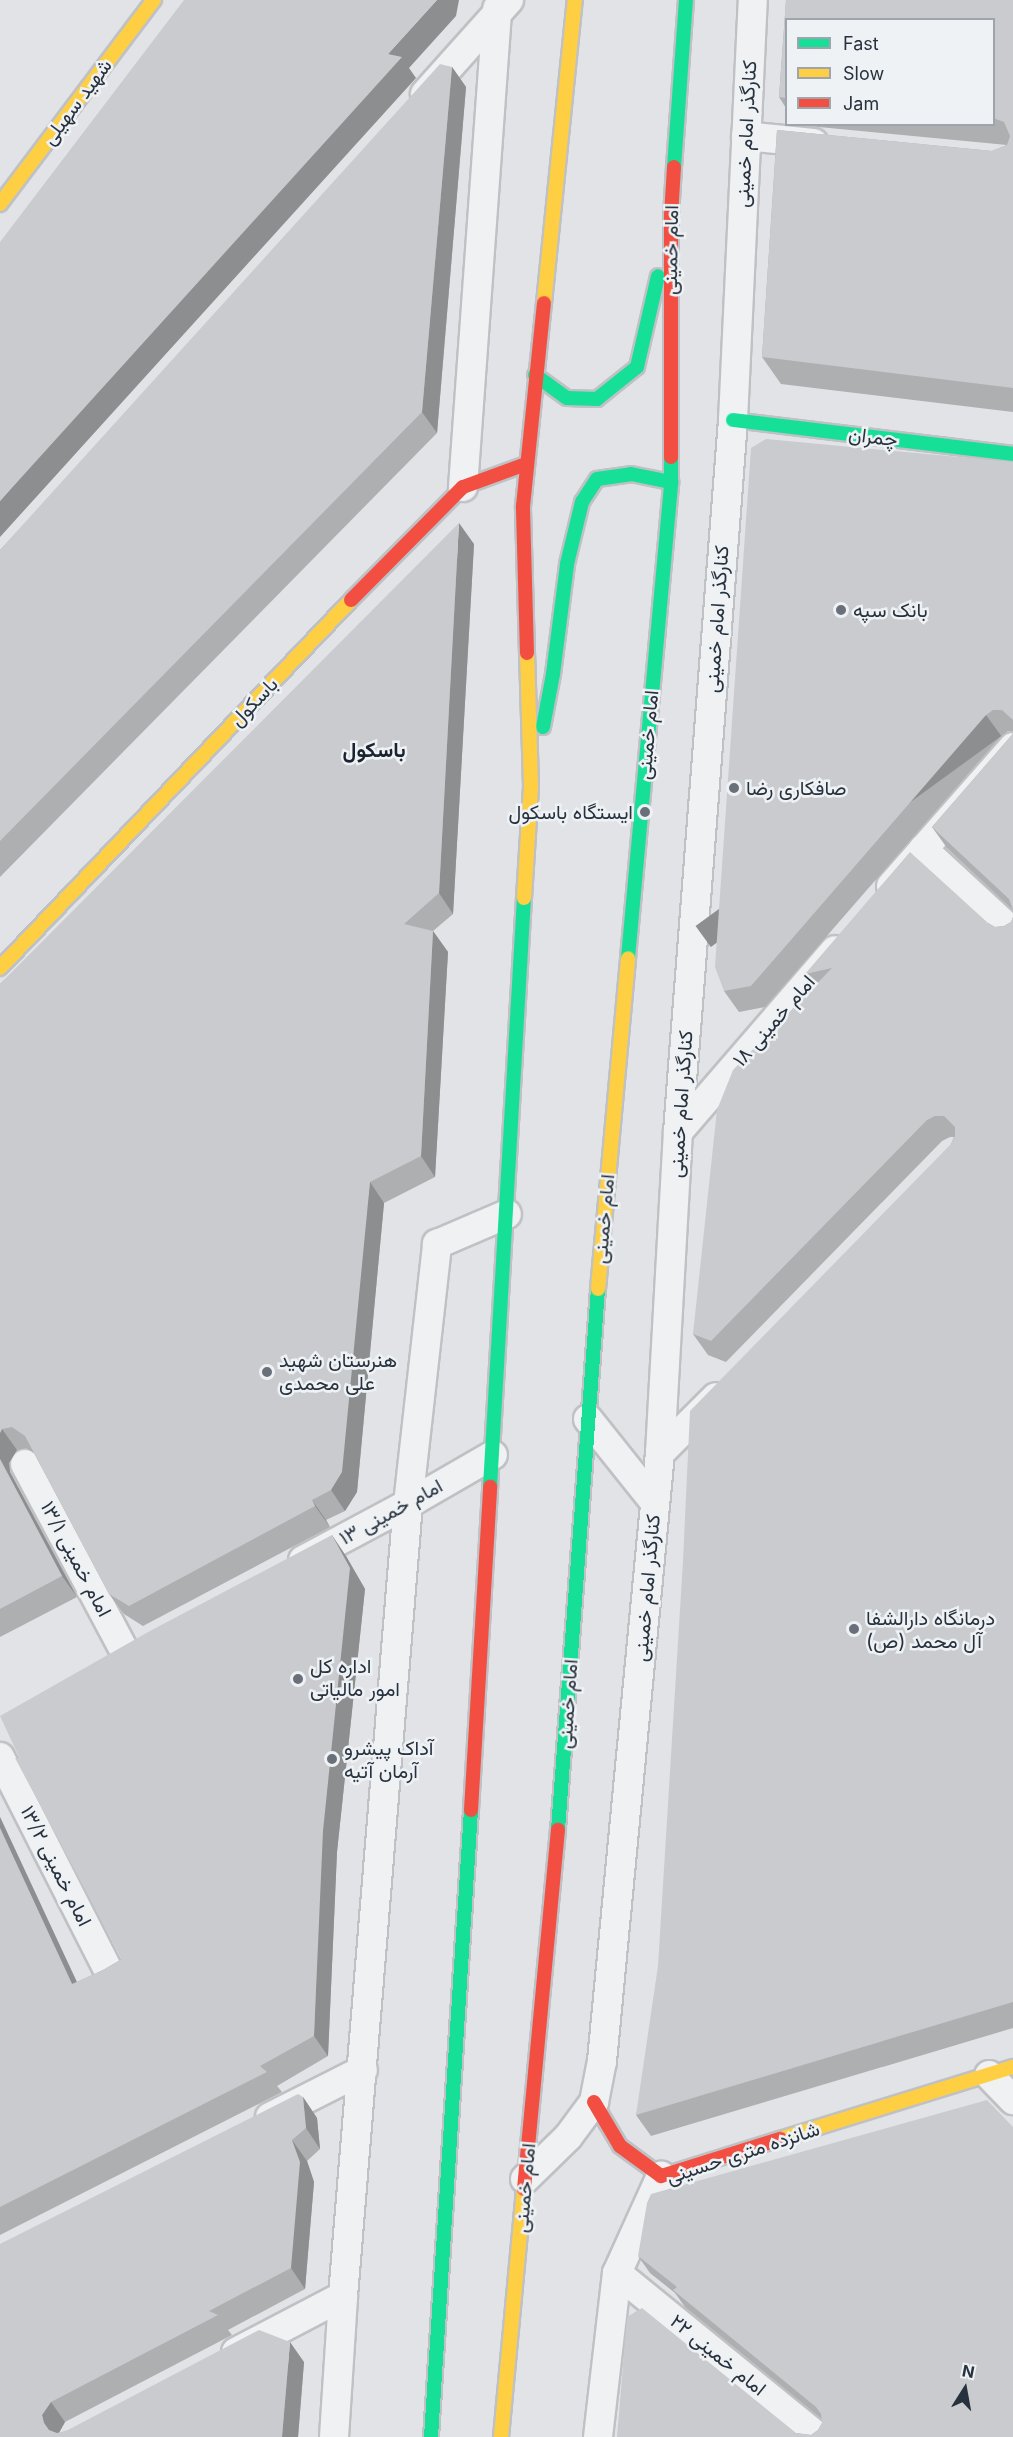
<!DOCTYPE html>
<html>
<head>
<meta charset="utf-8">
<style>
  body { margin:0 }
  #map { position:relative; width:1013px; height:2437px; overflow:hidden; background:#e1e3e6; font-family:Inter,Vazirmatn,sans-serif }
  div>[style] { position:absolute }
  .roads { filter:drop-shadow(2px 0 #bfc1c4) drop-shadow(-2px 0 #bfc1c4) drop-shadow(0 2px #bfc1c4) drop-shadow(0 -2px #bfc1c4) }
  .street>* { height:28px; margin:-14px; padding:0 14px; transform-origin:14px; border-radius:14px; background:#f0f1f2 }
  .fast>* { height:14px; margin:-7px; padding:0 7px; transform-origin:7px; border-radius:7px; background:#16e098 }
  .slow>* { height:14px; margin:-7px; padding:0 7px; transform-origin:7px; border-radius:7px; background:#ffcf43 }
  .jam>* { height:14px; margin:-7px; padding:0 7px; transform-origin:7px; border-radius:7px; background:#f24e42 }
  .wall>* { inset:0; background:#adafb1 }
  .shaded-wall>* { inset:0; background:#8d8e90; transform-origin:0 0 }
  .building>* { inset:0; background:#c9cbce }
  .dots>* { width:16px; height:16px; translate:-50% -50%; box-sizing:border-box; border:3px solid #eef2f5; border-radius:50% }
  span { translate:-50% -50%; white-space:nowrap; text-align:center; line-height:1.15; -webkit-text-stroke:5px #eef2f5; paint-order:stroke }
  .street-label { font-size:20px; color:#28323e }
  .poi-label { font-size:20px; color:#28323e }
  .left { translate:0 -50%; text-align:left }
  .right { translate:-100% -50%; text-align:right }
  .neighbourhood-label { font-size:21px; color:#1a232f; font-weight:700 }
  .legend { position:absolute; left:785px; top:18px; width:210px; height:108px; box-sizing:border-box; background:#eef2f5; border:2px solid #9fa5ac; margin:0; padding:8px 10px; list-style:none; font-size:18px; color:#28323e }
  .legend li { display:flex; align-items:center; gap:12px; height:30px }
  .legend b { width:30px; border:2px solid #9fa5ac }
  .north { position:absolute; left:935px; top:2359px; width:60px; height:60px; -webkit-text-stroke:4px #eef2f5; paint-order:stroke; rotate:11deg; font-size:16px; font-weight:700; line-height:24px; text-align:center; color:#28323e }
  .north::after { content:''; display:block; margin:auto; width:21px; height:27px; background:#28323e; clip-path:polygon(50% 0,100% 100%,50% 72%,0 100%) }
</style>
</head>
<body>
<div id="map">
  <div class="roads">
    <div class="street">
      <div style="left:425px;top:94px;width:126px;rotate:-48.2deg"></div>
      <div style="left:746px;top:136px;width:68px;rotate:5.9deg"></div>
      <div style="left:463px;top:487px;width:480px;rotate:-85.9deg"></div>
      <div style="left:923px;top:849px;width:122px;rotate:42.7deg"></div>
      <div style="left:891px;top:886px;width:185px;rotate:-48.7deg"></div>
      <div style="left:678px;top:1132px;width:240px;rotate:-49.2deg"></div>
      <div style="left:588px;top:1419px;width:107px;rotate:51.4deg"></div>
      <div style="left:660px;top:1453px;width:79px;rotate:-45deg"></div>
      <div style="left:25px;top:1464px;width:215px;rotate:62deg"></div>
      <div style="left:303px;top:1560px;width:119px;rotate:-28.1deg"></div>
      <div style="left:408px;top:1504px;width:98px;rotate:-30deg"></div>
      <div style="left:0;top:1757px;width:246px;rotate:63.1deg"></div>
      <div style="left:989px;top:2075px;width:35px;rotate:46deg"></div>
      <div style="left:270px;top:2117px;width:104px;rotate:-26.8deg"></div>
      <div style="left:525px;top:2179px;width:60px;rotate:-44.3deg"></div>
      <div style="left:568px;top:2137px;width:44px;rotate:-53.4deg"></div>
      <div style="left:594px;top:2102px;width:42px;rotate:-79deg"></div>
      <div style="left:602px;top:2061px;width:611px;rotate:-84.55deg"></div>
      <div style="left:660px;top:1453px;width:322px;rotate:-86.8deg"></div>
      <div style="left:678px;top:1132px;width:714px;rotate:-85.58deg"></div>
      <div style="left:733px;top:420px;width:420px;rotate:-87.3deg"></div>
      <div style="left:617px;top:2273px;width:259px;rotate:39.2deg"></div>
      <div style="left:236px;top:2352px;width:121px;rotate:-27.6deg"></div>
      <div style="left:334px;top:2437px;width:141px;rotate:-86.3deg"></div>
      <div style="left:343px;top:2296px;width:795px;rotate:-85.31deg"></div>
      <div style="left:408px;top:1504px;width:262px;rotate:-83.6deg"></div>
      <div style="left:437px;top:1244px;width:76px;rotate:-23.2deg"></div>
      <div style="left:598px;top:2437px;width:165px;rotate:-83.4deg"></div>
      <div style="left:617px;top:2273px;width:107px;rotate:-65.6deg"></div>
    </div>
    <div class="fast">
      <div style="left:674px;top:167px;width:167px;rotate:-85.9deg"></div>
      <div style="left:535px;top:375px;width:39px;rotate:36deg"></div>
      <div style="left:567px;top:398px;width:30px;rotate:2deg"></div>
      <div style="left:597px;top:399px;width:51px;rotate:-38.7deg"></div>
      <div style="left:637px;top:367px;width:93px;rotate:-77deg"></div>
      <div style="left:733px;top:420px;width:282px;rotate:6.9deg"></div>
      <div style="left:543px;top:727px;width:54px;rotate:-79.3deg"></div>
      <div style="left:553px;top:674px;width:111px;rotate:-82.7deg"></div>
      <div style="left:567px;top:564px;width:64px;rotate:-76.4deg"></div>
      <div style="left:582px;top:502px;width:27px;rotate:-57deg"></div>
      <div style="left:597px;top:479px;width:34px;rotate:-8deg"></div>
      <div style="left:631px;top:474px;width:41px;rotate:11.3deg"></div>
      <div style="left:628px;top:958px;width:478px;rotate:-84.8deg"></div>
      <div style="left:671px;top:482px;width:25px;rotate:-90deg"></div>
      <div style="left:490px;top:1487px;width:590px;rotate:-86.7deg"></div>
      <div style="left:558px;top:1830px;width:542px;rotate:-85.77deg"></div>
      <div style="left:431px;top:2437px;width:628px;rotate:-86.35deg"></div>
    </div>
    <div class="slow">
      <div style="left:0;top:204px;width:256px;rotate:-53deg"></div>
      <div style="left:544px;top:303px;width:305px;rotate:-84.2deg"></div>
      <div style="left:524px;top:898px;width:112px;rotate:-86.4deg"></div>
      <div style="left:531px;top:786px;width:133px;rotate:-91.7deg"></div>
      <div style="left:0;top:968px;width:509px;rotate:-46.35deg"></div>
      <div style="left:598px;top:1289px;width:332px;rotate:-84.8deg"></div>
      <div style="left:780px;top:2139px;width:244px;rotate:-17.2deg"></div>
      <div style="left:501px;top:2437px;width:249px;rotate:-84.7deg"></div>
    </div>
    <div class="jam">
      <div style="left:671px;top:457px;width:241px;rotate:-90deg"></div>
      <div style="left:671px;top:216px;width:49px;rotate:-86.5deg"></div>
      <div style="left:351px;top:600px;width:159px;rotate:-45.3deg"></div>
      <div style="left:463px;top:487px;width:67px;rotate:-20.1deg"></div>
      <div style="left:527px;top:653px;width:147px;rotate:-91.6deg"></div>
      <div style="left:523px;top:506px;width:204px;rotate:-84.1deg"></div>
      <div style="left:471px;top:1810px;width:324px;rotate:-86.6deg"></div>
      <div style="left:594px;top:2102px;width:51px;rotate:59.4deg"></div>
      <div style="left:620px;top:2146px;width:51px;rotate:36.2deg"></div>
      <div style="left:661px;top:2176px;width:125px;rotate:-17.3deg"></div>
      <div style="left:524px;top:2189px;width:361px;rotate:-84.6deg"></div>
    </div>
  </div>
  <div class="wall">
    <div style="clip-path:polygon(786px 0,1013px 0,1013px 412px,781px 384px,762px 357px,777px 130px,992px 151px,1007px 145px,798px 125px,993px 124px,993px 20px,786px 20px,786px 108px,779px 97px)"></div>
    <div style="clip-path:polygon(452px 67px,466px 87px,437px 433px,0 877px,0 550px)"></div>
    <div style="clip-path:polygon(1013px 462px,1013px 731px,1008px 731px,1001px 736px,765px 1007px,739px 1012px,724px 991px)"></div>
    <div style="clip-path:polygon(474px 544px,453px 914px,433px 931px,448px 952px,435px 1177px,384px 1203px,357px 1492px,345px 1511px,326px 1520px,330px 1527px,143px 1626px,124px 1614px,109px 1594px,34px 1453px,26px 1448px,17px 1450px,9px 1463px,10px 1472px,77px 1597px,0 1637px,0 984px)"></div>
    <div style="clip-path:polygon(1011px 736px,1013px 910px,947px 848px,932px 827px)"></div>
    <div style="clip-path:polygon(1013px 917px,1013px 2028px,651px 2136px,636px 2115px,951px 1144px,954px 1137px,950px 1137px,942px 1141px,726px 1362px,708px 1355px,693px 1334px,814px 987px,805px 974px,988px 923px,995px 927px,1004px 926px,1011px 922px)"></div>
    <div style="clip-path:polygon(346px 1556px,365px 1589px,337px 1852px,328px 2056px,277px 2086px,282px 2092px,0 2235px,0 1817px,77px 1982px,103px 1970px,122px 1959px,20px 1759px)"></div>
    <div style="clip-path:polygon(303px 2097px,317px 2118px,320px 2149px,307px 2161px,314px 2182px,305px 2289px,228px 2330px,232px 2335px,65px 2422px,59px 2433px,304px 2362px,298px 2437px,0 2437px)"></div>
    <div style="clip-path:polygon(638px 2256px,1013px 2437px,617px 2437px,796px 2433px,811px 2435px,818px 2430px,822px 2423px,822px 2419px,685px 2307px,675px 2293px,650px 2273px)"></div>
  </div>
  <div class="shaded-wall">
    <div style="clip-path:polygon(437px 0,459px 0,456px 16px,409px 68px,416px 78px,0 537px,0 501px,388px 54px)"></div>
    <div style="clip-path:polygon(452px 67px,466px 87px,437px 433px,422px 412px)"></div>
    <div style="clip-path:polygon(459px 523px,474px 544px,453px 914px,439px 893px)"></div>
    <div style="left:986px;top:715px;width:26px;height:359px;rotate:54deg"></div>
    <div style="clip-path:polygon(433px 931px,448px 952px,435px 1177px,421px 1156px)"></div>
    <div style="clip-path:polygon(370px 1182px,384px 1203px,357px 1492px,345px 1511px,331px 1490px)"></div>
    <div style="clip-path:polygon(2px 1429px,17px 1450px,9px 1463px,10px 1472px,77px 1597px,62px 1576px,0 1459px,0 1433px)"></div>
    <div style="clip-path:polygon(312px 1500px,326px 1520px,330px 1527px,315px 1506px)"></div>
    <div style="clip-path:polygon(332px 1535px,346px 1556px,365px 1589px,337px 1852px,328px 2056px,314px 2036px)"></div>
    <div style="clip-path:polygon(0 1817px,87px 2004px,72px 1984px,0 1828px)"></div>
    <div style="clip-path:polygon(303px 2097px,317px 2118px,320px 2149px,306px 2128px)"></div>
    <div style="clip-path:polygon(292px 2140px,307px 2161px,314px 2182px,305px 2289px,291px 2268px)"></div>
    <div style="clip-path:polygon(290px 2342px,304px 2362px,298px 2437px,282px 2437px)"></div>
    <div style="clip-path:polygon(51px 2402px,65px 2422px,57px 2436px,53px 2437px,44px 2423px,42px 2415px)"></div>
  </div>
  <div class="building">
    <div style="clip-path:polygon(184px 0,437px 0,388px 54px,402px 57px,0 501px,0 242px)"></div>
    <div style="clip-path:polygon(786px 0,1013px 0,1013px 388px,762px 357px,777px 130px,992px 151px,1007px 145px,1010px 136px,1004px 122px,993px 118px,993px 20px,786px 20px,786px 98px,779px 97px)"></div>
    <div style="clip-path:polygon(440px 64px,452px 67px,422px 412px,0 841px,0 550px)"></div>
    <div style="clip-path:polygon(766px 439px,1013px 462px,1013px 720px,1002px 710px,993px 710px,986px 715px,751px 986px,724px 991px,715px 967px,751px 448px)"></div>
    <div style="clip-path:polygon(459px 523px,439px 893px,404px 924px,433px 931px,421px 1156px,370px 1182px,342px 1472px,331px 1490px,312px 1500px,315px 1506px,129px 1606px,109px 1594px,25px 1436px,12px 1427px,2px 1429px,0 1433px,0 984px)"></div>
    <div style="clip-path:polygon(1013px 732px,1013px 910px,1009px 899px,932px 827px,1011px 736px)"></div>
    <div style="clip-path:polygon(910px 852px,988px 923px,995px 927px,1004px 926px,1011px 922px,1013px 917px,1013px 2002px,636px 2115px,658px 1966px,683px 1561px,690px 1411px,951px 1144px,955px 1136px,955px 1127px,944px 1116px,935px 1116px,927px 1120px,711px 1341px,693px 1334px,717px 1110px,733px 1070px,832px 968px,805px 974px)"></div>
    <div style="clip-path:polygon(0 1459px,62px 1576px,0 1609px)"></div>
    <div style="clip-path:polygon(332px 1535px,350px 1568px,323px 1831px,314px 2036px,260px 2066px,267px 2072px,0 2207px,0 1828px,72px 1984px,103px 1970px,122px 1959px,15px 1758px,20px 1759px,0 1716px,150px 1631px)"></div>
    <div style="clip-path:polygon(298px 2094px,303px 2097px,306px 2128px,292px 2140px,300px 2162px,291px 2268px,209px 2311px,218px 2315px,51px 2402px,42px 2415px,44px 2423px,49px 2430px,57px 2433px,66px 2431px,259px 2330px,290px 2342px,282px 2437px,0 2437px,0 2244px)"></div>
    <div style="clip-path:polygon(987px 2100px,1013px 2127px,1013px 2437px,617px 2437px,627px 2317px,642px 2308px,796px 2433px,811px 2435px,818px 2430px,822px 2423px,821px 2414px,816px 2407px,673px 2290px,677px 2287px,638px 2256px,647px 2203px,651px 2194px)"></div>
  </div>
  <div class="dots">
    <div style="left:841px;top:610px;background:#697079"></div>
    <div style="left:734px;top:788px;background:#697079"></div>
    <div style="left:645px;top:812px;background:#697079"></div>
    <div style="left:267px;top:1372px;background:#697079"></div>
    <div style="left:854px;top:1629px;background:#697079"></div>
    <div style="left:298px;top:1679px;background:#697079"></div>
    <div style="left:332px;top:1759px;background:#697079"></div>
  </div>
  <div class="street-label">
    <span style="left:77px;top:102px;rotate:-53deg">شهید سهیلی</span>
    <span style="left:746px;top:134px;rotate:-87deg">کنارگذر امام خمینی</span>
    <span style="left:671px;top:250px;rotate:-89deg">امام خمینی</span>
    <span style="left:873px;top:437px;rotate:7deg">چمران</span>
    <span style="left:717px;top:619px;rotate:-86deg">کنارگذر امام خمینی</span>
    <span style="left:254px;top:702px;rotate:-46deg">باسکول</span>
    <span style="left:648px;top:735px;rotate:-85deg">امام خمینی</span>
    <span style="left:774px;top:1021px;rotate:-49deg">امام خمینی ۱۸</span>
    <span style="left:681px;top:1104px;rotate:-86deg">کنارگذر امام خمینی</span>
    <span style="left:604px;top:1219px;rotate:-85deg">امام خمینی</span>
    <span style="left:391px;top:1512px;rotate:-29deg">امام خمینی ۱۳</span>
    <span style="left:76px;top:1559px;rotate:62deg">امام خمینی ۱۳/۱</span>
    <span style="left:647px;top:1588px;rotate:-85deg">کنارگذر امام خمینی</span>
    <span style="left:568px;top:1704px;rotate:-86deg">امام خمینی</span>
    <span style="left:56px;top:1866px;rotate:63deg">امام خمینی ۱۳/۲</span>
    <span style="left:743px;top:2153px;rotate:-18deg">شانزده متری حسینی</span>
    <span style="left:525px;top:2188px;rotate:-85deg">امام خمینی</span>
    <span style="left:718px;top:2355px;rotate:39deg">امام خمینی ۲۲</span>
  </div>
  <div class="poi-label">
    <span class="left" style="left:853px;top:610px">بانک سپه</span>
    <span class="left" style="left:746px;top:788px">صافکاری رضا</span>
    <span class="right" style="left:633px;top:812px">ایستگاه باسکول</span>
    <span class="left" style="left:279px;top:1372px">هنرستان شهید<br>علی محمدی</span>
    <span class="left" style="left:866px;top:1630px">درمانگاه دارالشفا<br>آل محمد (ص)</span>
    <span class="left" style="left:310px;top:1678px">اداره کل<br>امور مالیاتی</span>
    <span class="left" style="left:344px;top:1760px">آداک پیشرو<br>آرمان آتیه</span>
  </div>
  <div class="neighbourhood-label">
    <span style="left:374px;top:750px">باسکول</span>
  </div>
  <ul class="legend">
  <li><b style="height:8px;background:#16e098"></b>Fast</li>
  <li><b style="height:8px;background:#ffcf43"></b>Slow</li>
  <li><b style="height:8px;background:#f24e42"></b>Jam</li>
  </ul>
  <div class="north">N</div>
</div>
</body>
</html>
